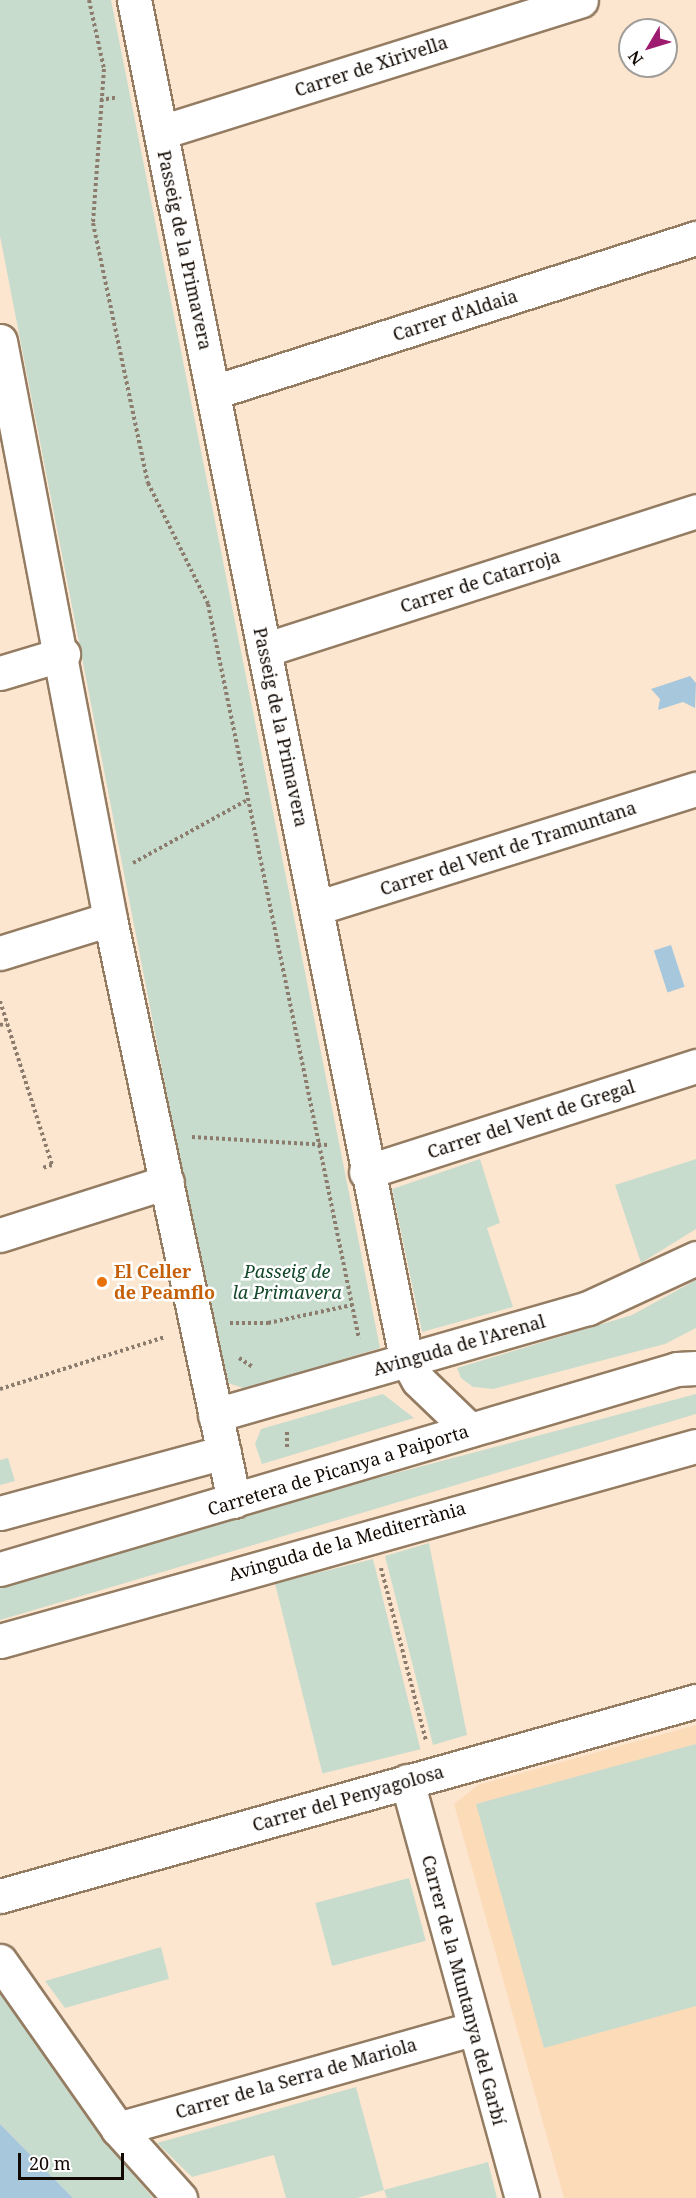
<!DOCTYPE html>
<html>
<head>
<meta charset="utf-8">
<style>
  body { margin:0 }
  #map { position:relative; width:696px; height:2198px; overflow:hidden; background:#fde6d0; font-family:"Noto Serif",serif }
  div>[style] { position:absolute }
  .built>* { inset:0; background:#fcdbb9 }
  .green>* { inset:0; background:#c8dcce; transform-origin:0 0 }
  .water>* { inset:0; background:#a7c8dc; transform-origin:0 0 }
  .path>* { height:4px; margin-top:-2px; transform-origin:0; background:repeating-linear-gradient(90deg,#8c7c6d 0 3px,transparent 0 6px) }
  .roads { filter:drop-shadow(2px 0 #947c62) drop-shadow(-2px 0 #947c62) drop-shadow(0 2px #947c62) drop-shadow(0 -2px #947c62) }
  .street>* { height:33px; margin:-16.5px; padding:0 16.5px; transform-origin:16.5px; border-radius:16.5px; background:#fff }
  .secondary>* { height:33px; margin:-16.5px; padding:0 16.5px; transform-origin:16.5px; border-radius:16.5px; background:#fff }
  .dots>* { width:16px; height:16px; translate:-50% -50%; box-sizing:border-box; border:3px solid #fff; border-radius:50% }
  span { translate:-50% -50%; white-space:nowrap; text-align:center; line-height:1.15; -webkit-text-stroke:5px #fff; paint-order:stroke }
  .street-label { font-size:18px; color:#120902 }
  .food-label { font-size:18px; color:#c56008; font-weight:700 }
  .left { translate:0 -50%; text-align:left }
  .park-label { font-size:18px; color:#13482a; font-style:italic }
  .north { position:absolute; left:618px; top:18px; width:60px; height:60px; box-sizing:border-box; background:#fff; border:2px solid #a09d9a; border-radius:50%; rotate:232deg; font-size:16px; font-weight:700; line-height:24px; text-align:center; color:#120902 }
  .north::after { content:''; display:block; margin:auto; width:21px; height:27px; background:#9d1c70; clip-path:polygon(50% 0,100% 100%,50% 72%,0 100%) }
  .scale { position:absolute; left:18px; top:2153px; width:106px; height:27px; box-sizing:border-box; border:3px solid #120902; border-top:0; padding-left:8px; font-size:18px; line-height:21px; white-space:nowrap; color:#120902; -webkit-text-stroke:4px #fff; paint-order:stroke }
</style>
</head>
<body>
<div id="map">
  <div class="built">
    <div style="clip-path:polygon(696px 1725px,696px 2198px,564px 2198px,454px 1804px,478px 1785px)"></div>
  </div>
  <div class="green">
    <div style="clip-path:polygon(0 0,111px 0,380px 1348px,246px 1389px,228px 1383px,221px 1372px,0 236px)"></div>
    <div style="clip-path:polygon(480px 1159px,500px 1223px,487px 1228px,513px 1307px,422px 1332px,392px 1189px)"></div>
    <div style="clip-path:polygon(696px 1159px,696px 1229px,641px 1263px,615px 1185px)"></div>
    <div style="clip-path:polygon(696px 1280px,696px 1328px,665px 1344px,493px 1389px,473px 1387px,461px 1378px,457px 1368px,632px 1315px)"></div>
    <div style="clip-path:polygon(383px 1394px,414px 1418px,262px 1464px,255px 1444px,261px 1429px)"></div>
    <div style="clip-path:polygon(696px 1394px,696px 1414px,0 1620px,0 1587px,297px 1499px)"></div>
    <div style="clip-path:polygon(8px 1458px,15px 1481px,0 1485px,0 1460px)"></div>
    <div style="clip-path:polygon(429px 1543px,467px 1735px,433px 1745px,385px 1556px)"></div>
    <div style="left:373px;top:1559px;width:196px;height:101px;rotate:76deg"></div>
    <div style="clip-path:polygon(696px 1744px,696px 2006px,544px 2048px,476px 1804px)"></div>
    <div style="left:409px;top:1878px;width:65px;height:97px;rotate:75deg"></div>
    <div style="clip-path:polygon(161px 1947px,169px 1979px,154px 1983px,65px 2008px,45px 1981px)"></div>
    <div style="clip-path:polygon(0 1988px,113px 2151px,153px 2198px,73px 2198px,0 2124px)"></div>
    <div style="clip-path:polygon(356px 2087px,384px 2190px,488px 2162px,497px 2198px,387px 2198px,384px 2190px,357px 2198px,286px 2198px,274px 2155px,192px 2177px,157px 2143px)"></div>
  </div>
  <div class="water">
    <div style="clip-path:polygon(690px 676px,696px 683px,695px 708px,683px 702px,658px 710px,660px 699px,651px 689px)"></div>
    <div style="left:671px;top:945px;width:44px;height:18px;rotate:72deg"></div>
    <div style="clip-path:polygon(0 2124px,73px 2198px,0 2198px)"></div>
  </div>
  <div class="path">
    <div style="left:89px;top:0;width:71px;rotate:77.7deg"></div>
    <div style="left:104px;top:69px;width:154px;rotate:94.1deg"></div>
    <div style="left:93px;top:223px;width:266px;rotate:78.1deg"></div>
    <div style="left:148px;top:483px;width:135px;rotate:63.6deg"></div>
    <div style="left:208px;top:604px;width:750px;rotate:78.39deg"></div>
    <div style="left:100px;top:100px;width:18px;rotate:-9deg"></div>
    <div style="left:133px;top:863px;width:130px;rotate:-28.9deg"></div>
    <div style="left:0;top:1001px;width:172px;rotate:72.4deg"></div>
    <div style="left:52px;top:1165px;width:10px;rotate:163deg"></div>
    <div style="left:0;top:1025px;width:7px;rotate:-16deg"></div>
    <div style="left:192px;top:1137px;width:136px;rotate:3.4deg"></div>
    <div style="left:230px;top:1323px;width:38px"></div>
    <div style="left:268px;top:1323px;width:86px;rotate:-12.1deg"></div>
    <div style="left:239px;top:1358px;width:17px;rotate:33deg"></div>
    <div style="left:0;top:1389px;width:173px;rotate:-17.5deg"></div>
    <div style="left:287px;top:1447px;width:18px;rotate:-90deg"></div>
    <div style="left:381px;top:1568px;width:179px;rotate:75.4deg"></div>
  </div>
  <div class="roads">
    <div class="street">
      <div style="left:134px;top:0;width:1386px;rotate:78.68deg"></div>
      <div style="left:406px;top:1359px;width:24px;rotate:60deg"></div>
      <div style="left:418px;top:1380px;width:72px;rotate:43.9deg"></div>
      <div style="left:161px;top:132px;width:440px;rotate:-17.4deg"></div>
      <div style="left:0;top:341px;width:588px;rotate:79.22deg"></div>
      <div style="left:110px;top:919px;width:595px;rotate:77.97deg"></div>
      <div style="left:214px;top:392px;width:506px;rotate:-17.72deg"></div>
      <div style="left:264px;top:650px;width:454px;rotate:-17.8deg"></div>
      <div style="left:0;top:673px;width:66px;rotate:-16.8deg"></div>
      <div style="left:319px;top:907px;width:395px;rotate:-17.4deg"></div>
      <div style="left:0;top:953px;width:115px;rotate:-17.2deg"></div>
      <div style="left:366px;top:1172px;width:347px;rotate:-17.8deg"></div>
      <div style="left:0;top:1235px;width:175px;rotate:-17.6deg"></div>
      <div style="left:215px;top:1415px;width:388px;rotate:-16deg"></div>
      <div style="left:588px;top:1308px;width:119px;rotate:-24.8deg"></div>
      <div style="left:0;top:1513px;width:232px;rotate:-15.2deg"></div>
      <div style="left:0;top:1641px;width:723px;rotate:-15.65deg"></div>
      <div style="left:407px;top:1781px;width:433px;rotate:74.6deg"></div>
      <div style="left:0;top:1896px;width:723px;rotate:-15.65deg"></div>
      <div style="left:0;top:1961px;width:205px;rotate:54.9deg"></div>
      <div style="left:118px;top:2129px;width:93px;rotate:48.1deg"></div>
      <div style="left:118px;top:2129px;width:370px;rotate:-15.8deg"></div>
    </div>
    <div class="secondary">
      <div style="left:0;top:1569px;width:706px;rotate:-16.46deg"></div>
      <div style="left:677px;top:1369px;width:19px;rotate:-3deg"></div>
    </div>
  </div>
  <div class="dots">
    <div style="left:102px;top:1282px;background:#e8710a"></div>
  </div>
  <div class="street-label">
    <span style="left:371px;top:66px;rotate:-18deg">Carrer de Xirivella</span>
    <span style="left:185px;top:250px;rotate:78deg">Passeig de la Primavera</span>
    <span style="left:455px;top:315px;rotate:-18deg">Carrer d'Aldaia</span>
    <span style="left:480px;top:581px;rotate:-18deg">Carrer de Catarroja</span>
    <span style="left:281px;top:727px;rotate:78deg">Passeig de la Primavera</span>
    <span style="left:508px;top:848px;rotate:-18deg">Carrer del Vent de Tramuntana</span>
    <span style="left:531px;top:1119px;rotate:-18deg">Carrer del Vent de Gregal</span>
    <span style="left:459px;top:1345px;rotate:-16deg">Avinguda de l'Arenal</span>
    <span style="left:338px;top:1470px;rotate:-17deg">Carretera de Picanya a Paiporta</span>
    <span style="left:347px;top:1541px;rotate:-16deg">Avinguda de la Mediterrània</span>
    <span style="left:348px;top:1798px;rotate:-16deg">Carrer del Penyagolosa</span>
    <span style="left:464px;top:1990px;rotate:75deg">Carrer de la Muntanya del Garbí</span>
    <span style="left:296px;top:2078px;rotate:-16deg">Carrer de la Serra de Mariola</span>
  </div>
  <div class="food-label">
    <span class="left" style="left:114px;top:1282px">El Celler<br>de Peamflo</span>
  </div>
  <div class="park-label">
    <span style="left:287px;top:1282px">Passeig de<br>la Primavera</span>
  </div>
  <div class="north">N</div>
  <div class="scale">20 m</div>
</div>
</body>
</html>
